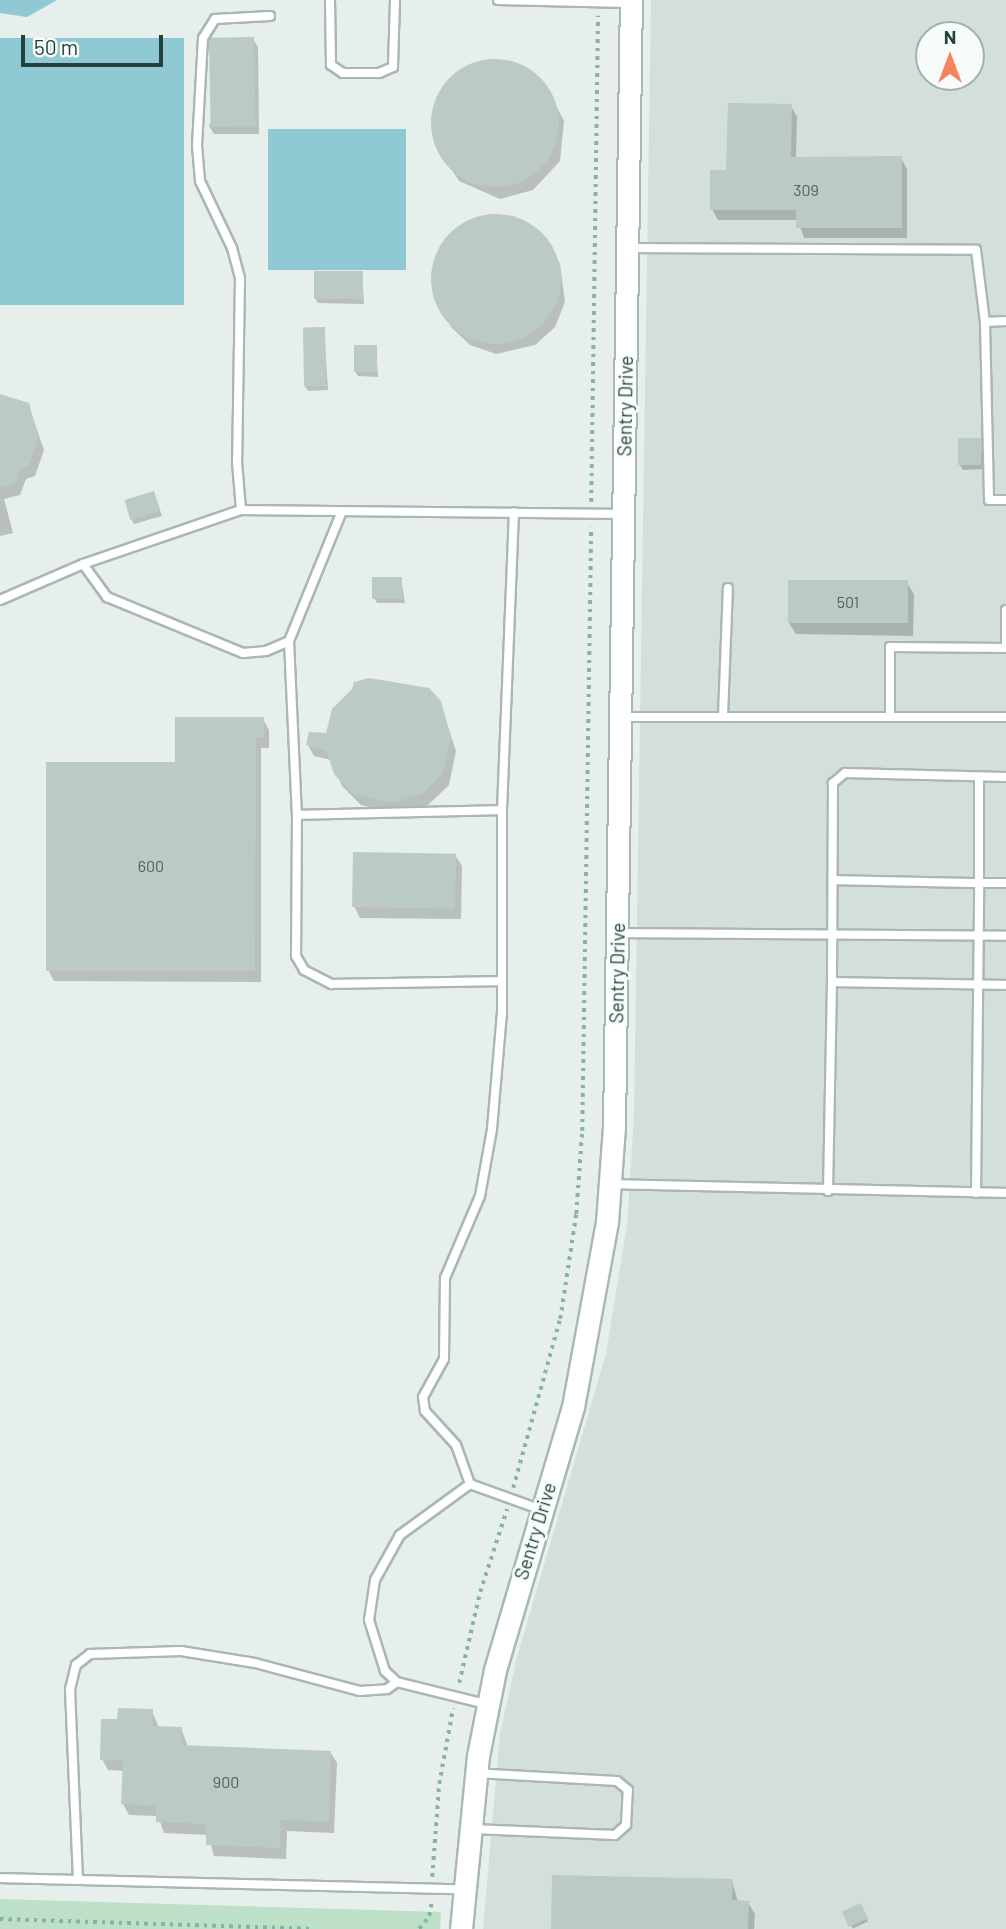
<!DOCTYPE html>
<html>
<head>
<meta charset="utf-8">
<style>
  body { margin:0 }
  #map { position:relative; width:1006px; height:1929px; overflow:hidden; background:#e6efeb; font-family:Barlow,sans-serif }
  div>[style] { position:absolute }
  .built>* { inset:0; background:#d4dfda }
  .green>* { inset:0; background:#bfe0c8 }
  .water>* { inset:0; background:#8ec9d4; transform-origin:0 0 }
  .shadow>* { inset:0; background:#0003; transform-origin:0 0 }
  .building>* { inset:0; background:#bbcac4; transform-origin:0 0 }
  .round { border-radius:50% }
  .path>* { height:3.5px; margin-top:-1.75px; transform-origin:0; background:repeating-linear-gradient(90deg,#86b3a5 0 3.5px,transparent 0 8.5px) }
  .roads { filter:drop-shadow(2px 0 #a8b8b2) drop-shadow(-2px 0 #a8b8b2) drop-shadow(0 2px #a8b8b2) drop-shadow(0 -2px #a8b8b2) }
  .lane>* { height:8px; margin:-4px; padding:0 4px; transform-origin:4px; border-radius:4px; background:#fff }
  .secondary>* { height:21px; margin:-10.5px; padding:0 10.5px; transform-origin:10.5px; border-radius:10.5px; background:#fff }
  span { translate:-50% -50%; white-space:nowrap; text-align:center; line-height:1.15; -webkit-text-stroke:6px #f7fbf9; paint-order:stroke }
  .number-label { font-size:16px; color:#4a645c }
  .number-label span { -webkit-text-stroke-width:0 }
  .street-label { font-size:19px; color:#24423a }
  .north { position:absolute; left:915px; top:21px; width:70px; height:70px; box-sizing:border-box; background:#f7fbf9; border:2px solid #a3b1ad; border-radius:50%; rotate:0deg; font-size:19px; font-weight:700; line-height:28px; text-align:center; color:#24423a }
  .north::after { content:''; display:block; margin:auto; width:24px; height:32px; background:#f4845f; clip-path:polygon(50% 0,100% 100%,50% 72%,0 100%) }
  .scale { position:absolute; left:21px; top:35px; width:142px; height:32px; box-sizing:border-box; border:4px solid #24423a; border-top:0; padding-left:9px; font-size:21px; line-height:24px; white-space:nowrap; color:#24423a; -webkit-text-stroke:5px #f7fbf9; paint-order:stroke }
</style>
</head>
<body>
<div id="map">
  <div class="built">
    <div style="clip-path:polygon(evenodd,651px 0,1006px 0,1006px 1929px,483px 1929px,500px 1734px,517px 1657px,606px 1354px,627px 1225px,634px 1115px,651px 0,929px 35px,971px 35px,971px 77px,929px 77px,929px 35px)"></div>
  </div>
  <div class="green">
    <div style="clip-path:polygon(0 1899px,441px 1912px,440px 1929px,0 1929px)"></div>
  </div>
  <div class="water">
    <div style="clip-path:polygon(0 0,57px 0,27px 17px,0 13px)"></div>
    <div style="left:0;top:38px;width:184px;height:267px"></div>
    <div style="left:268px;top:129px;width:138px;height:141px"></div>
  </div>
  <div class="shadow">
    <div style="clip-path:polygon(253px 39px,258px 47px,259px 134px,214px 134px,209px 126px)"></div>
    <div style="clip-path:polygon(498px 60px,524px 67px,545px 85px,564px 121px,560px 161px,533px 190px,500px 199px,459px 181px,437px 146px,432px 122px,438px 98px,452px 77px,473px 64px)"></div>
    <div style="clip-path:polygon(791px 106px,797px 117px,796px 158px,901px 158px,907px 169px,907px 238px,804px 238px,798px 220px,718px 220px,712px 209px,728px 171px)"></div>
    <div style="clip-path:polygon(495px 215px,515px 219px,538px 231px,560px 264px,565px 302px,555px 327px,535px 345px,496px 354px,470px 345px,451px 327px,434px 291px,434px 265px,445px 241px,465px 224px)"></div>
    <div style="clip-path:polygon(362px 273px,364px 304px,318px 303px,315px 298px)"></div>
    <div style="clip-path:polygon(324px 329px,328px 390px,308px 391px,305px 386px)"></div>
    <div style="clip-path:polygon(376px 347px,378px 377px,358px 376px,355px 371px)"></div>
    <div style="clip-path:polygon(0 395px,28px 404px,44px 450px,35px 476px,26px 479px,20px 495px,4px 499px,13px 533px,0 536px)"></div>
    <div style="clip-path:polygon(980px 439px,984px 469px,963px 470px,960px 465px)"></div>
    <div style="clip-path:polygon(156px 498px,162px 516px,134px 524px,131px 519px)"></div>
    <div style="clip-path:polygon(401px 579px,405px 603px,377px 603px,374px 598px)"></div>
    <div style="clip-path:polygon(907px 583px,914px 594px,913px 636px,796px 634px,789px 623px)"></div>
    <div style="clip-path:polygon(440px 702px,456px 751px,449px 785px,428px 805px,398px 814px,361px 805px,342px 786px,331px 760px,314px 756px,308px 745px)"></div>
    <div style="clip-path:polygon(263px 719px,269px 730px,269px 748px,261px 748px,261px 982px,54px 981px,48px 970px,177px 764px)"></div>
    <div style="clip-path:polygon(455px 855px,462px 866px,461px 919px,360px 918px,354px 906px)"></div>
    <div style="clip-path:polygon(152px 1711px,159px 1728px,181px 1728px,188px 1747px,330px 1752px,337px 1763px,334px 1833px,287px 1831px,286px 1859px,214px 1856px,208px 1835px,164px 1833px,158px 1816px,129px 1815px,123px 1804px,124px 1771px,108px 1770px,102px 1759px,119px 1721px)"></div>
    <div style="clip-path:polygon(732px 1881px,738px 1902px,748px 1903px,755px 1914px,754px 1929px,552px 1929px)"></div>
    <div style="left:861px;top:1906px;width:17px;height:17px;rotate:65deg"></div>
  </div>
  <div class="building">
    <div style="left:254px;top:37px;width:89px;height:45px;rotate:89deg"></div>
    <div class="round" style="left:431px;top:59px;width:128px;height:128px"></div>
    <div style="clip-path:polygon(728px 103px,792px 104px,791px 157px,902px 156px,902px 228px,796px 228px,796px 210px,710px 210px,710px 170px,726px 170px)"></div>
    <div class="round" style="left:431px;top:214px;width:130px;height:130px"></div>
    <div style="left:314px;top:271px;width:49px;height:28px"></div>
    <div style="left:325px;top:327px;width:59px;height:22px;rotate:89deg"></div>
    <div style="left:354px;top:345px;width:23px;height:27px"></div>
    <div style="clip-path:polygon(0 394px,29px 403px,38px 437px,29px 465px,20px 468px,15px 484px,0 488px)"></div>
    <div style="left:958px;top:438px;width:23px;height:27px"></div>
    <div style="left:154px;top:491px;width:21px;height:31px;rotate:73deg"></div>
    <div style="left:372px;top:577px;width:30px;height:22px"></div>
    <div style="left:788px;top:580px;width:120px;height:43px"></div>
    <div style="clip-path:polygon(369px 678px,429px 688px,441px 701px,451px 738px,443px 773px,422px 794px,391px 803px,353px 794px,334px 774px,326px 750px,306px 745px,309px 732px,326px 733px,332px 709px,352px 689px,354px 682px)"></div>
    <div style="clip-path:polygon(175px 717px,264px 717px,264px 737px,256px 737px,255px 971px,46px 971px,46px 762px,175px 762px)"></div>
    <div style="left:353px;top:852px;width:103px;height:55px;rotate:1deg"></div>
    <div style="clip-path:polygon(118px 1708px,153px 1709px,153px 1726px,182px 1727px,182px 1745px,331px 1751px,329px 1822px,281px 1820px,280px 1848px,206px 1845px,206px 1824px,156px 1822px,156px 1806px,121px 1804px,123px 1760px,100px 1760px,101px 1719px,117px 1719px)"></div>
    <div style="clip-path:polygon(552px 1875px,733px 1879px,732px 1900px,749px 1901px,748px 1929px,551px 1929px)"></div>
    <div style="left:861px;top:1903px;width:17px;height:21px;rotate:66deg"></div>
  </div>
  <div class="path">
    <div style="left:591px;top:502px;width:486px;rotate:-89.2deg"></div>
    <div style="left:513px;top:1488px;width:175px;rotate:-74.5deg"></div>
    <div style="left:560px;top:1319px;width:106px;rotate:-81.3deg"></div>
    <div style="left:576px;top:1214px;width:83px;rotate:-85.9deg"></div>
    <div style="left:582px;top:1131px;width:604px;rotate:-89.15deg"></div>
    <div style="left:459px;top:1683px;width:93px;rotate:-77deg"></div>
    <div style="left:480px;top:1592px;width:87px;rotate:-72deg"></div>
    <div style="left:432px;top:1877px;width:93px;rotate:-85.7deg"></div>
    <div style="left:439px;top:1784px;width:77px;rotate:-79.6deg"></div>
    <div style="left:0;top:1919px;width:312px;rotate:1.8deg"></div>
    <div style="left:419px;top:1929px;width:16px;rotate:-52deg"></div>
    <div style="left:429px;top:1916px;width:17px;rotate:-80deg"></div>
  </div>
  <div class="roads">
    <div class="lane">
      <div style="left:330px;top:0;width:65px;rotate:89.1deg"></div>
      <div style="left:331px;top:65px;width:14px;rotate:34deg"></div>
      <div style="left:343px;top:73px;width:36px"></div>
      <div style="left:379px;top:73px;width:15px;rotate:-23deg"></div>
      <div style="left:393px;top:67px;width:67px;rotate:-88.3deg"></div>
      <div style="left:498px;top:0;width:130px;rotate:1.3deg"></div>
      <div style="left:270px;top:16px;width:55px;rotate:176.9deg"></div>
      <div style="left:215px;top:19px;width:22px;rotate:122deg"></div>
      <div style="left:203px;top:38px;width:108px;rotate:93.2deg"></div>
      <div style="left:197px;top:146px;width:35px;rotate:85deg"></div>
      <div style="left:200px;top:181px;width:74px;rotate:64.5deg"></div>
      <div style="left:232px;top:248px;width:31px;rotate:75deg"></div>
      <div style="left:240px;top:278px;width:184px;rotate:90.9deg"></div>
      <div style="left:237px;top:462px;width:48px;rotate:85.2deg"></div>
      <div style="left:241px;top:510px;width:382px;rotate:0.6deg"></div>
      <div style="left:630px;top:248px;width:346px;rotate:0.3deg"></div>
      <div style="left:976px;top:250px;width:73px;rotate:82.9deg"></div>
      <div style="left:985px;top:322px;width:21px;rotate:-3deg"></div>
      <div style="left:985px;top:322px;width:178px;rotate:88.7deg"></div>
      <div style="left:989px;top:500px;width:17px"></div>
      <div style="left:83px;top:564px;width:41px;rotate:54deg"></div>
      <div style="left:107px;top:597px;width:147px;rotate:22.4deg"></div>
      <div style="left:243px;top:653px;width:23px;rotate:-5deg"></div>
      <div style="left:266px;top:651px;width:25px;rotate:-23deg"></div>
      <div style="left:289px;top:641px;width:140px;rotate:-67.8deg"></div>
      <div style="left:0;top:600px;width:90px;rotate:-23.4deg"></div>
      <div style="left:83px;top:564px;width:167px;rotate:-18.9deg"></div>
      <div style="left:289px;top:641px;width:174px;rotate:87.4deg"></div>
      <div style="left:297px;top:815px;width:141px;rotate:90.4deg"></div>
      <div style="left:296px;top:956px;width:16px;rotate:60deg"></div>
      <div style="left:304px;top:970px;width:31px;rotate:27deg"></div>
      <div style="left:332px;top:984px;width:170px;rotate:-1deg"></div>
      <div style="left:1006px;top:648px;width:38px;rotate:-90deg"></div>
      <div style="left:723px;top:716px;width:128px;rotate:-87.8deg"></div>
      <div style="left:890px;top:716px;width:69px;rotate:-90deg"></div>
      <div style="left:890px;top:647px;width:116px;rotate:0.5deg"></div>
      <div style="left:620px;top:717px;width:386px"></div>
      <div style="left:1006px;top:777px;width:161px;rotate:-178.6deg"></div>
      <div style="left:845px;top:773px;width:16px;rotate:140deg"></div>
      <div style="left:833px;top:783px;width:199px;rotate:90.3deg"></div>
      <div style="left:832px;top:982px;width:174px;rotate:1deg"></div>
      <div style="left:297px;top:815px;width:205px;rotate:-1.4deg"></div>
      <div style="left:833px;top:880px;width:146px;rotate:1.2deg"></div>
      <div style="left:979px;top:883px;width:106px;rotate:-90deg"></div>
      <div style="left:617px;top:933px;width:389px;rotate:0.4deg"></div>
      <div style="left:610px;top:1184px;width:396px;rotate:1.3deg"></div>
      <div style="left:828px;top:1191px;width:209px;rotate:-88.9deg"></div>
      <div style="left:976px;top:1193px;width:310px;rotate:-89.4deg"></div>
      <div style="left:979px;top:883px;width:27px"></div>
      <div style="left:470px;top:1484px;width:41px;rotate:-109.7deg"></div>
      <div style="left:456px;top:1445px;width:46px;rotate:-132.4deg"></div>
      <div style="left:425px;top:1411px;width:14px;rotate:-98deg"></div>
      <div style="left:423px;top:1397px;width:43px;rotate:-61.1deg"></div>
      <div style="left:444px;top:1359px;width:81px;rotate:-89.3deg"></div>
      <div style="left:445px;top:1278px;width:89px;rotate:-66.9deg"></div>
      <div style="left:480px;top:1196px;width:68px;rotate:-79.8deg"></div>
      <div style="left:492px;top:1129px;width:116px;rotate:-85.1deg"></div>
      <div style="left:502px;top:1013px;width:203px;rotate:-90deg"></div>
      <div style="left:502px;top:810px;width:298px;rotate:-87.7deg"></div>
      <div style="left:470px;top:1484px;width:87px;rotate:143.9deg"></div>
      <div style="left:400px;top:1535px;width:51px;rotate:119.1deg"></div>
      <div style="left:375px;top:1580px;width:40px;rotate:98.5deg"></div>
      <div style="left:369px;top:1620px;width:53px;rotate:72.6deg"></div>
      <div style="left:385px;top:1671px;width:16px;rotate:43deg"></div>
      <div style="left:397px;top:1682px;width:91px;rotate:14deg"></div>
      <div style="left:470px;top:1484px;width:77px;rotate:19.9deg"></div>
      <div style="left:473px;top:1829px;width:142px;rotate:2.4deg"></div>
      <div style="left:615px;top:1835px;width:15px;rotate:-42deg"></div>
      <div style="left:626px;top:1825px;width:35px;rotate:-87deg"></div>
      <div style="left:628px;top:1790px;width:14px;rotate:-141deg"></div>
      <div style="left:617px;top:1781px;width:141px;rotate:-176.8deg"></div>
      <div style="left:0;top:1878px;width:463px;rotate:1.4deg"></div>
      <div style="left:78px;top:1880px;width:191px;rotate:-92.4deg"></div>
      <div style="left:70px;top:1689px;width:25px;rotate:-76deg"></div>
      <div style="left:76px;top:1665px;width:18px;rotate:-38deg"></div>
      <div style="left:90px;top:1654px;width:91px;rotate:-1.9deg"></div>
      <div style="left:181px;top:1651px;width:75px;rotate:9.2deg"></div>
      <div style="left:255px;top:1663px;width:109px;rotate:14.9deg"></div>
      <div style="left:360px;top:1691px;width:27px;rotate:-4deg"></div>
      <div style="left:387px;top:1689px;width:12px;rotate:-35deg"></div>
    </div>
    <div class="secondary">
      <div style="left:461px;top:1929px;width:174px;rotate:-84.4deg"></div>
      <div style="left:478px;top:1756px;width:88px;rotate:-78.8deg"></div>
      <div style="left:495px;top:1670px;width:274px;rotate:-73.5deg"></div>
      <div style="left:573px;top:1407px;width:188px;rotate:-79.6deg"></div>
      <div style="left:607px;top:1222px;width:95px;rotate:-85.8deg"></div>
      <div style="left:614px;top:1127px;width:1127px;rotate:-89.14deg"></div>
    </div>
  </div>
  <div class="number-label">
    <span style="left:806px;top:190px">309</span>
    <span style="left:848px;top:602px">501</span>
    <span style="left:151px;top:866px">600</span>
    <span style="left:226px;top:1782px">900</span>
  </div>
  <div class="street-label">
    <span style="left:625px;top:406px;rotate:-89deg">Sentry Drive</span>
    <span style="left:617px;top:973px;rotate:-89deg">Sentry Drive</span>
    <span style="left:535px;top:1531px;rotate:-73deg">Sentry Drive</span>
  </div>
  <div class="north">N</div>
  <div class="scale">50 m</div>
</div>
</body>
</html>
